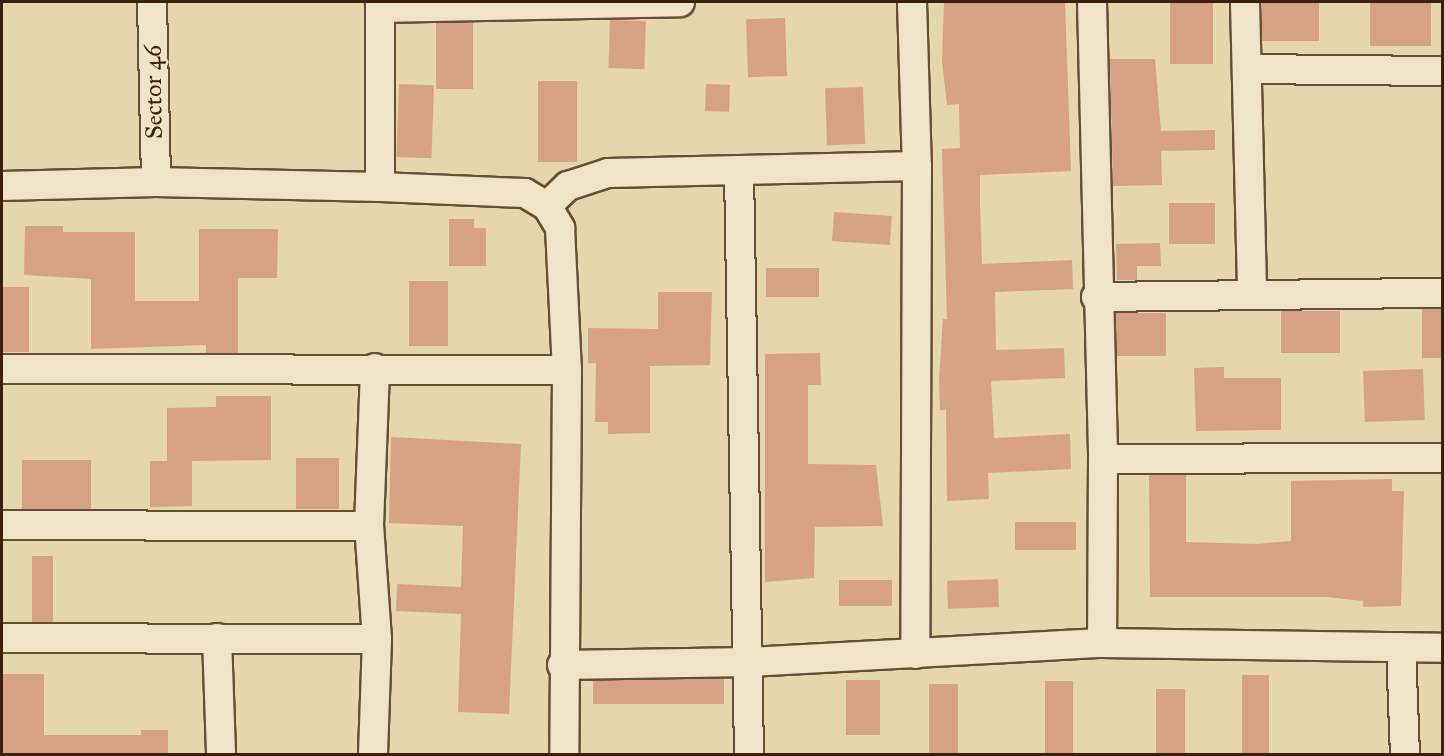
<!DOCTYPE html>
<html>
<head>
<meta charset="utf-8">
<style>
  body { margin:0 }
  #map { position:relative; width:1444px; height:756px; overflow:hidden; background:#e6d6ad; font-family:"IM FELL Great Primer",serif }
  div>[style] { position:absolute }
  .building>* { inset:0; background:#d7a186; transform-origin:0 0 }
  .roads { filter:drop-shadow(2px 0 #664e34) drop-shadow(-2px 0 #664e34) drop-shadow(0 2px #664e34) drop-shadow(0 -2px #664e34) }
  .minor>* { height:28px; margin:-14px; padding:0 14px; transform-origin:14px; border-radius:14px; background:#efe4ca }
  span { translate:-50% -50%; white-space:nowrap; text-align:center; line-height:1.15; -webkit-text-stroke:5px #efe4ca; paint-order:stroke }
  .street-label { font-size:24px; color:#3b210b }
  .frame { position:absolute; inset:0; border:3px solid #3b210b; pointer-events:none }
</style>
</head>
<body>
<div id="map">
  <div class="building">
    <div style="clip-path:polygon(944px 2px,1065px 2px,1071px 171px,980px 175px,980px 203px,982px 264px,1072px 260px,1073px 289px,995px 292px,996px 350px,1064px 348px,1065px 378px,991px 381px,994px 438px,1070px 434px,1071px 469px,988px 473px,989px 499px,947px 501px,946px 410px,940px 410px,939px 380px,943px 319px,947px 319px,942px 149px,960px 148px,959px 104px,947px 105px,942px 61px)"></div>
    <div style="left:1170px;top:2px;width:43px;height:62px"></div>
    <div style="left:1262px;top:2px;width:57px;height:39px"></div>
    <div style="left:1370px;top:2px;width:61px;height:44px"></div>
    <div style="left:785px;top:18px;width:58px;height:39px;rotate:88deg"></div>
    <div style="left:610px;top:20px;width:36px;height:48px;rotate:2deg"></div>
    <div style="left:436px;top:23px;width:37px;height:66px"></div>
    <div style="clip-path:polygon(1110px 59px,1155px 59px,1161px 131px,1215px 130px,1215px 150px,1161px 151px,1162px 185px,1113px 186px)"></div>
    <div style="left:538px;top:81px;width:39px;height:81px"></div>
    <div style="left:399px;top:84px;width:35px;height:73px;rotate:2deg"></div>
    <div style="left:706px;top:84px;width:24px;height:27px;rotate:2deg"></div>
    <div style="left:863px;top:87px;width:57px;height:38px;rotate:88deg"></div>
    <div style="left:1169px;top:203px;width:46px;height:41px"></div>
    <div style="left:834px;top:212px;width:58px;height:29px;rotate:4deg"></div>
    <div style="clip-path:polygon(449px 219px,474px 219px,474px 228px,486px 228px,486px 266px,449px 266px)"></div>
    <div style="clip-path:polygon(25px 226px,63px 226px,63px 232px,135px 232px,135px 301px,199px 301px,199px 229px,278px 229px,277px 278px,238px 278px,238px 353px,206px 353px,206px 345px,91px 349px,91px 279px,24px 275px)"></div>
    <div style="clip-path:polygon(1160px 243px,1161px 266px,1137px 266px,1137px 280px,1117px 280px,1116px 244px)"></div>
    <div style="left:766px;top:268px;width:53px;height:29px"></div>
    <div style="left:448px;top:281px;width:65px;height:39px;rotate:90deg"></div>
    <div style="left:2px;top:287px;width:27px;height:65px"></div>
    <div style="clip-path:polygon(658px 292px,712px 292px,710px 365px,650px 366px,650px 433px,608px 434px,608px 422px,595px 422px,596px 363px,588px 363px,588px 328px,658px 329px)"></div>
    <div style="left:1443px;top:309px;width:49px;height:21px;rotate:90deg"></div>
    <div style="left:1281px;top:311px;width:59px;height:42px"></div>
    <div style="left:1116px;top:313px;width:50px;height:43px"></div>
    <div style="clip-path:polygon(820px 353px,821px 385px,808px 385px,808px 464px,876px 465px,883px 526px,815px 527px,814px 578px,765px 582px,765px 354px)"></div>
    <div style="clip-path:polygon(1224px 367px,1224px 378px,1281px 378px,1281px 430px,1196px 431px,1194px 368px)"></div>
    <div style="left:1423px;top:369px;width:51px;height:60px;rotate:88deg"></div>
    <div style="clip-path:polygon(216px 396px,271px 396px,271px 460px,192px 461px,192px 506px,150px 507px,150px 461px,167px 461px,167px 408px,216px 407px)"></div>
    <div style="clip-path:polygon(391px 437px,521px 444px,509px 714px,458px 712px,461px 614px,396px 611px,397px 584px,461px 587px,463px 526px,389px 523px)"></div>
    <div style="left:296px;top:458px;width:43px;height:51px"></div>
    <div style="left:22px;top:460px;width:69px;height:49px"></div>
    <div style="clip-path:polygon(1149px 475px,1186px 475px,1186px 542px,1257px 544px,1291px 541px,1291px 481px,1392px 479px,1392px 491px,1404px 491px,1401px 606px,1363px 607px,1363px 601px,1326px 597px,1150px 597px)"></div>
    <div style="left:1015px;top:522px;width:61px;height:28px"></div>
    <div style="left:53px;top:556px;width:66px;height:21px;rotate:90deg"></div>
    <div style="left:998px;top:579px;width:28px;height:51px;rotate:88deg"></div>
    <div style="left:839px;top:580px;width:53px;height:26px"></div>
    <div style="clip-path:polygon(2px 674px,44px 674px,44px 735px,141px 735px,141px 730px,168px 730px,168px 754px,2px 754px)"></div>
    <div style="left:1242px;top:675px;width:27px;height:79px"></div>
    <div style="left:724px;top:679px;width:25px;height:131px;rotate:90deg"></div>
    <div style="left:846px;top:680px;width:34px;height:55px"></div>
    <div style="left:1045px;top:681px;width:28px;height:73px"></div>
    <div style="left:929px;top:684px;width:29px;height:70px"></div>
    <div style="left:1156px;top:689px;width:29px;height:65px"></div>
  </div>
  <div class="roads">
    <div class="minor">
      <div style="left:152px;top:2px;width:180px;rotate:88.7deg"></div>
      <div style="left:912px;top:2px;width:164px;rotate:88.3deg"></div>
      <div style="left:917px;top:166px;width:488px;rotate:90.2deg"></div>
      <div style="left:1092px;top:2px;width:457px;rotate:88.6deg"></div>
      <div style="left:1103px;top:459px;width:184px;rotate:90.3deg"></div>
      <div style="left:1245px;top:2px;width:293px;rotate:88.6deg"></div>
      <div style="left:380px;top:8px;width:300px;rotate:-1.1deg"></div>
      <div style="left:1247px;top:69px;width:195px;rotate:0.6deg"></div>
      <div style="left:739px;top:170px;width:584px;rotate:89.02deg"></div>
      <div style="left:2px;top:186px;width:154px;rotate:-1.5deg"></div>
      <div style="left:156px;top:182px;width:224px;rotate:1.3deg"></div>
      <div style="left:380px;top:187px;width:145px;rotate:2.4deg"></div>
      <div style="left:525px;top:193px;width:26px;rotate:31deg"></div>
      <div style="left:547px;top:206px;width:26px;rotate:59deg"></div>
      <div style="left:560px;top:228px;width:142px;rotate:87.2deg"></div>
      <div style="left:567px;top:370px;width:384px;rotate:90.4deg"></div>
      <div style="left:380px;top:187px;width:185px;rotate:-90deg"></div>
      <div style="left:547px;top:206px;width:29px;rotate:-44deg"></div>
      <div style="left:568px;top:186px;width:42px;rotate:-18deg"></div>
      <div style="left:608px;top:173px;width:309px;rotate:-1.3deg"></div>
      <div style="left:1096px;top:297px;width:346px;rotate:-0.7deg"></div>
      <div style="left:2px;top:369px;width:565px;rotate:0.1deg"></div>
      <div style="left:1103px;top:459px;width:339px;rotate:-0.2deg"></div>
      <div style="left:2px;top:525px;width:367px;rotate:0.2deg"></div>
      <div style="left:2px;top:638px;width:375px;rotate:0.2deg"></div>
      <div style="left:217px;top:638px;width:116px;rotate:88deg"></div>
      <div style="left:1401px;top:647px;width:107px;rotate:87.9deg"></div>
      <div style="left:562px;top:665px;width:187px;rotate:-0.9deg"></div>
      <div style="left:749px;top:662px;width:354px;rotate:-3.1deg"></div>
      <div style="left:1102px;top:643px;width:340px;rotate:0.8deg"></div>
      <div style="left:373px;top:754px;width:115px;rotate:-88deg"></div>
      <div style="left:377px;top:639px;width:113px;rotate:-94deg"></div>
      <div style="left:369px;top:526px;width:158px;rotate:-87.8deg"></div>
    </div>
  </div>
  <div class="street-label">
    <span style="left:154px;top:92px;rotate:-91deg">Sector 46</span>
  </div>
  <div class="frame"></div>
</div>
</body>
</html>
